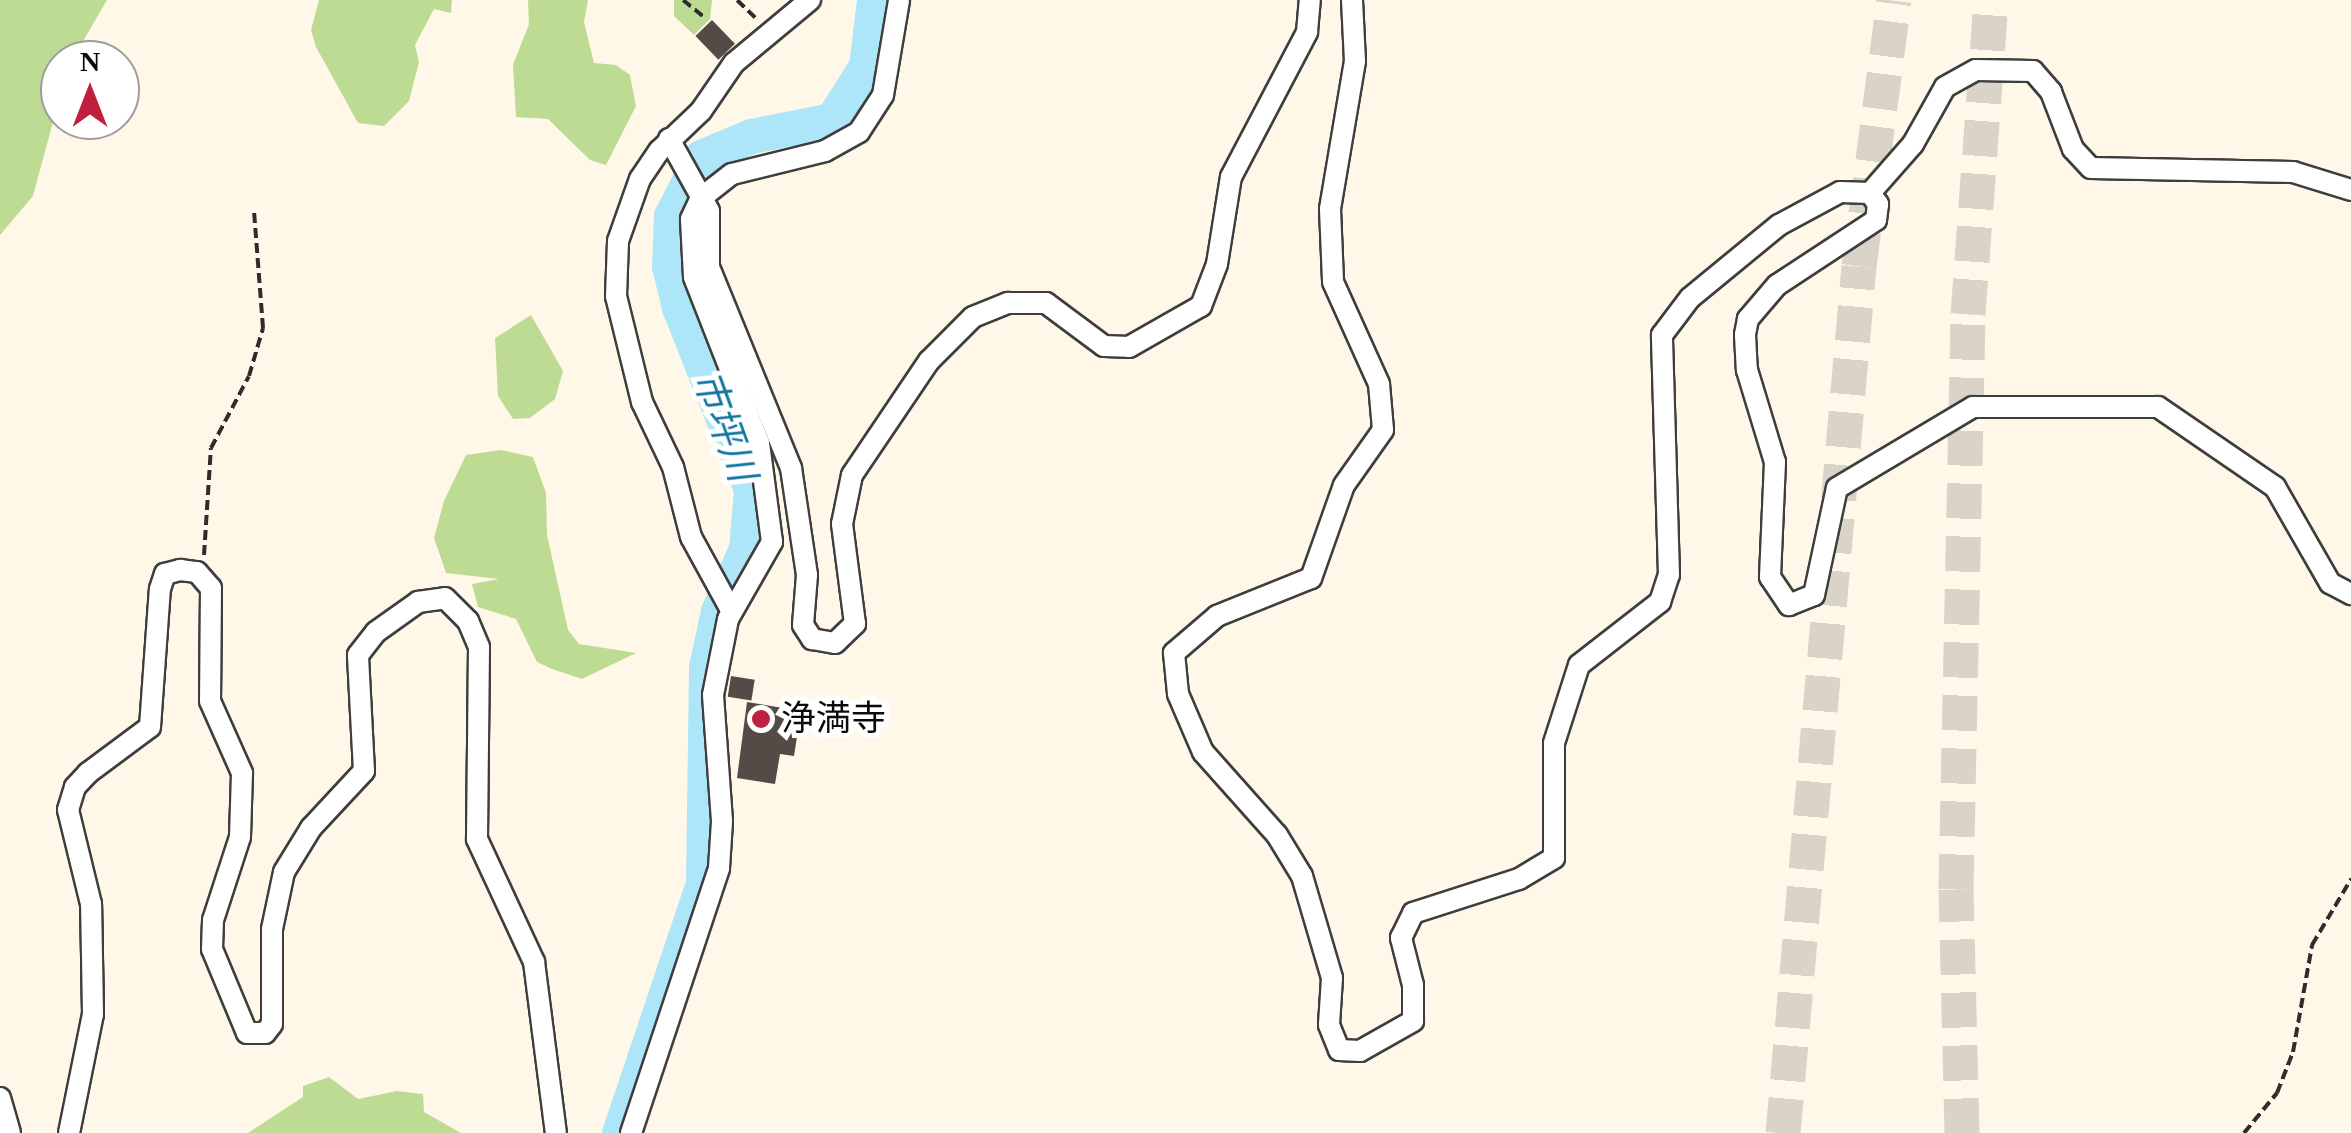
<!DOCTYPE html>
<html>
<head>
<meta charset="utf-8">
<style>
  body { margin:0 }
  #map { position:relative; width:2351px; height:1133px; overflow:hidden; background:#fff8e9; font-family:"Times New Roman","Noto Sans JP",serif }
  div>[style] { position:absolute }
  .forest>* { inset:0; background:#bddb92 }
  .river>* { height:35px; margin:-17.5px; padding:0 17.5px; transform-origin:17.5px; border-radius:17.5px; background:#ade6f8 }
  .building>* { inset:0; background:#544b47; transform-origin:0 0 }
  .highway-tunnel>* { height:35px; margin-top:-17.5px; transform-origin:0; background:repeating-linear-gradient(90deg,#dad4c8 0 35px,transparent 0 53px) }
  .path>* { height:4px; margin-top:-2px; transform-origin:0; background:repeating-linear-gradient(90deg,#2d2d2d 0 10px,transparent 0 15px) }
  .roads { filter:drop-shadow(2px 0 #3e3e3e) drop-shadow(-2px 0 #3e3e3e) drop-shadow(0 2px #3e3e3e) drop-shadow(0 -2px #3e3e3e) }
  .street>* { height:20px; margin:-10px; padding:0 10px; transform-origin:10px; border-radius:10px; background:#fff }
  .dots>* { width:28px; height:28px; translate:-50% -50%; box-sizing:border-box; border:5px solid #fff; border-radius:50% }
  span { translate:-50% -50%; white-space:nowrap; text-align:center; line-height:1.15; -webkit-text-stroke:10px #fff; paint-order:stroke }
  .poi-label { font-size:35px; color:#0b0b0b }
  .left { translate:0 -50%; text-align:left }
  .water-label { font-size:38px; color:#12759f; font-style:italic }
  .north { position:absolute; left:40px; top:40px; width:100px; height:100px; box-sizing:border-box; background:#fff; border:2px solid #9d9d9d; border-radius:50%; rotate:0deg; font-size:28px; font-weight:700; line-height:40px; text-align:center; color:#0b0b0b }
  .north::after { content:''; display:block; margin:auto; width:35px; height:45px; background:#be203e; clip-path:polygon(50% 0,100% 100%,50% 72%,0 100%) }
</style>
</head>
<body>
<div id="map">
  <div class="forest">
    <div style="clip-path:polygon(0 0,107px 0,72px 60px,60px 60px,60px 96px,33px 196px,0 235px)"></div>
    <div style="clip-path:polygon(319px 0,452px 0,451px 13px,434px 9px,415px 45px,419px 62px,409px 101px,384px 126px,358px 123px,316px 47px,311px 30px)"></div>
    <div style="clip-path:polygon(528px 0,588px 0,584px 22px,594px 63px,616px 65px,630px 75px,636px 106px,606px 165px,590px 160px,548px 119px,516px 117px,513px 65px,529px 24px)"></div>
    <div style="clip-path:polygon(674px 0,712px 0,710px 19px,694px 35px,674px 16px)"></div>
    <div style="clip-path:polygon(531px 315px,563px 371px,555px 399px,530px 418px,513px 419px,498px 396px,495px 338px)"></div>
    <div style="clip-path:polygon(501px 450px,533px 457px,546px 493px,547px 535px,568px 630px,579px 644px,636px 653px,582px 679px,552px 669px,537px 662px,516px 619px,478px 607px,472px 584px,499px 579px,446px 573px,434px 538px,444px 501px,466px 455px)"></div>
    <div style="clip-path:polygon(329px 1077px,358px 1099px,397px 1091px,423px 1094px,424px 1112px,461px 1133px,248px 1133px,303px 1097px,303px 1086px)"></div>
  </div>
  <div class="river">
    <div style="left:619px;top:1133px;width:264px;rotate:-71.4deg"></div>
    <div style="left:703px;top:883px;width:216px;rotate:-89.2deg"></div>
    <div style="left:706px;top:667px;width:57px;rotate:-77.9deg"></div>
    <div style="left:718px;top:611px;width:68px;rotate:-65.7deg"></div>
    <div style="left:746px;top:549px;width:60px;rotate:-85.2deg"></div>
    <div style="left:751px;top:489px;width:196px;rotate:-111.6deg"></div>
    <div style="left:679px;top:307px;width:42px;rotate:-103.7deg"></div>
    <div style="left:669px;top:266px;width:50px;rotate:-87.7deg"></div>
    <div style="left:671px;top:216px;width:66px;rotate:-63deg"></div>
    <div style="left:701px;top:157px;width:54px;rotate:-22.8deg"></div>
    <div style="left:751px;top:136px;width:83px;rotate:-11.2deg"></div>
    <div style="left:832px;top:120px;width:64px;rotate:-57.8deg"></div>
    <div style="left:866px;top:66px;width:66px;rotate:-83.1deg"></div>
  </div>
  <div class="building">
    <div style="left:712px;top:20px;width:33px;height:23px;rotate:46deg"></div>
    <div style="left:731px;top:676px;width:24px;height:21px;rotate:9deg"></div>
    <div style="clip-path:polygon(747px 702px,801px 711px,794px 756px,780px 754px,775px 784px,737px 778px)"></div>
  </div>
  <div class="highway-tunnel">
    <div style="left:1783px;top:1133px;width:870px;rotate:-84.99deg"></div>
    <div style="left:1859px;top:266px;width:268px;rotate:-82.5deg"></div>
    <div style="left:1962px;top:1133px;width:244px;rotate:-91.4deg"></div>
    <div style="left:1956px;top:889px;width:575px;rotate:-88.8deg"></div>
    <div style="left:1968px;top:314px;width:315px;rotate:-85.8deg"></div>
  </div>
  <div class="path">
    <div style="left:683px;top:0;width:27px;rotate:39deg"></div>
    <div style="left:737px;top:0;width:30px;rotate:44deg"></div>
    <div style="left:204px;top:555px;width:107px;rotate:-86.3deg"></div>
    <div style="left:211px;top:448px;width:81px;rotate:-62.2deg"></div>
    <div style="left:249px;top:376px;width:50px;rotate:-73.7deg"></div>
    <div style="left:263px;top:328px;width:116px;rotate:-94.4deg"></div>
    <div style="left:2244px;top:1133px;width:52px;rotate:-50.5deg"></div>
    <div style="left:2277px;top:1093px;width:44px;rotate:-68.7deg"></div>
    <div style="left:2293px;top:1052px;width:109px;rotate:-79.9deg"></div>
    <div style="left:2312px;top:945px;width:77px;rotate:-59.4deg"></div>
  </div>
  <div class="roads">
    <div class="street">
      <div style="left:1352px;top:0;width:61px;rotate:87.2deg"></div>
      <div style="left:1355px;top:61px;width:150px;rotate:99.6deg"></div>
      <div style="left:1330px;top:209px;width:73px;rotate:87.6deg"></div>
      <div style="left:1333px;top:282px;width:112px;rotate:65.7deg"></div>
      <div style="left:1379px;top:384px;width:46px;rotate:85deg"></div>
      <div style="left:1383px;top:430px;width:67px;rotate:125.3deg"></div>
      <div style="left:1344px;top:485px;width:99px;rotate:109.5deg"></div>
      <div style="left:1311px;top:578px;width:101px;rotate:158deg"></div>
      <div style="left:1217px;top:616px;width:57px;rotate:139.3deg"></div>
      <div style="left:1174px;top:653px;width:41px;rotate:84.4deg"></div>
      <div style="left:1178px;top:694px;width:63px;rotate:66.7deg"></div>
      <div style="left:1203px;top:752px;width:111px;rotate:48.3deg"></div>
      <div style="left:1277px;top:835px;width:48px;rotate:58.6deg"></div>
      <div style="left:1302px;top:876px;width:106px;rotate:73.6deg"></div>
      <div style="left:1332px;top:978px;width:47px;rotate:93.7deg"></div>
      <div style="left:1329px;top:1025px;width:27px;rotate:68deg"></div>
      <div style="left:1339px;top:1050px;width:21px;rotate:3deg"></div>
      <div style="left:1360px;top:1051px;width:61px;rotate:-29.5deg"></div>
      <div style="left:1413px;top:1021px;width:36px;rotate:-90deg"></div>
      <div style="left:1413px;top:985px;width:49px;rotate:-104.3deg"></div>
      <div style="left:1401px;top:938px;width:28px;rotate:-64deg"></div>
      <div style="left:1413px;top:913px;width:111px;rotate:-17.8deg"></div>
      <div style="left:1519px;top:879px;width:41px;rotate:-31deg"></div>
      <div style="left:1554px;top:858px;width:115px;rotate:-90deg"></div>
      <div style="left:1554px;top:743px;width:82px;rotate:-72.2deg"></div>
      <div style="left:1579px;top:665px;width:103px;rotate:-37.9deg"></div>
      <div style="left:1660px;top:602px;width:28px;rotate:-72deg"></div>
      <div style="left:1669px;top:575px;width:240px;rotate:-91.7deg"></div>
      <div style="left:1662px;top:335px;width:46px;rotate:-52.9deg"></div>
      <div style="left:1690px;top:298px;width:115px;rotate:-39.4deg"></div>
      <div style="left:1779px;top:225px;width:69px;rotate:-28.4deg"></div>
      <div style="left:1840px;top:192px;width:30px;rotate:2deg"></div>
      <div style="left:669px;top:139px;width:82px;rotate:60.9deg"></div>
      <div style="left:709px;top:211px;width:56px;rotate:90deg"></div>
      <div style="left:709px;top:267px;width:217px;rotate:67.8deg"></div>
      <div style="left:791px;top:468px;width:108px;rotate:81.5deg"></div>
      <div style="left:807px;top:575px;width:50px;rotate:94.6deg"></div>
      <div style="left:803px;top:625px;width:17px;rotate:57deg"></div>
      <div style="left:812px;top:639px;width:23px;rotate:10deg"></div>
      <div style="left:835px;top:643px;width:28px;rotate:-44deg"></div>
      <div style="left:855px;top:624px;width:101px;rotate:-97.4deg"></div>
      <div style="left:842px;top:524px;width:50px;rotate:-78.5deg"></div>
      <div style="left:852px;top:475px;width:138px;rotate:-56deg"></div>
      <div style="left:929px;top:361px;width:62px;rotate:-45deg"></div>
      <div style="left:973px;top:317px;width:38px;rotate:-22deg"></div>
      <div style="left:1008px;top:303px;width:38px"></div>
      <div style="left:1046px;top:303px;width:72px;rotate:36.6deg"></div>
      <div style="left:1104px;top:346px;width:25px;rotate:2deg"></div>
      <div style="left:1129px;top:347px;width:83px;rotate:-29.7deg"></div>
      <div style="left:1201px;top:306px;width:45px;rotate:-69.1deg"></div>
      <div style="left:1217px;top:264px;width:88px;rotate:-80.9deg"></div>
      <div style="left:1231px;top:177px;width:164px;rotate:-62.3deg"></div>
      <div style="left:1307px;top:32px;width:32px;rotate:-85deg"></div>
      <div style="left:1870px;top:193px;width:14px;rotate:54deg"></div>
      <div style="left:1878px;top:204px;width:16px;rotate:97deg"></div>
      <div style="left:1876px;top:220px;width:118px;rotate:146.7deg"></div>
      <div style="left:1777px;top:285px;width:45px;rotate:130.5deg"></div>
      <div style="left:1748px;top:319px;width:16px;rotate:101deg"></div>
      <div style="left:1745px;top:335px;width:35px;rotate:87deg"></div>
      <div style="left:1747px;top:370px;width:96px;rotate:73.1deg"></div>
      <div style="left:1775px;top:462px;width:115px;rotate:92.5deg"></div>
      <div style="left:1770px;top:577px;width:34px;rotate:56deg"></div>
      <div style="left:1789px;top:605px;width:27px;rotate:-22deg"></div>
      <div style="left:1814px;top:595px;width:109px;rotate:-77.9deg"></div>
      <div style="left:1837px;top:488px;width:158px;rotate:-30.8deg"></div>
      <div style="left:1973px;top:407px;width:185px"></div>
      <div style="left:2158px;top:407px;width:142px;rotate:34.4deg"></div>
      <div style="left:2275px;top:487px;width:111px;rotate:60.2deg"></div>
      <div style="left:2330px;top:583px;width:24px;rotate:28deg"></div>
      <div style="left:1870px;top:193px;width:65px;rotate:-48.7deg"></div>
      <div style="left:1913px;top:144px;width:65px;rotate:-60.7deg"></div>
      <div style="left:1945px;top:87px;width:35px;rotate:-29deg"></div>
      <div style="left:1976px;top:70px;width:57px;rotate:1deg"></div>
      <div style="left:2033px;top:71px;width:28px;rotate:49deg"></div>
      <div style="left:2051px;top:92px;width:61px;rotate:68.9deg"></div>
      <div style="left:2073px;top:149px;width:26px;rotate:47deg"></div>
      <div style="left:2091px;top:168px;width:202px;rotate:1.1deg"></div>
      <div style="left:2293px;top:172px;width:61px;rotate:17.2deg"></div>
      <div style="left:731px;top:610px;width:83px;rotate:-118.7deg"></div>
      <div style="left:691px;top:537px;width:72px;rotate:-104.4deg"></div>
      <div style="left:673px;top:467px;width:72px;rotate:-115.5deg"></div>
      <div style="left:642px;top:402px;width:109px;rotate:-103.8deg"></div>
      <div style="left:616px;top:296px;width:55px;rotate:-87.9deg"></div>
      <div style="left:618px;top:241px;width:66px;rotate:-70.5deg"></div>
      <div style="left:640px;top:179px;width:34px;rotate:-56deg"></div>
      <div style="left:659px;top:151px;width:58px;rotate:-43.6deg"></div>
      <div style="left:701px;top:111px;width:58px;rotate:-55.5deg"></div>
      <div style="left:734px;top:63px;width:99px;rotate:-39.7deg"></div>
      <div style="left:0;top:1098px;width:36px;rotate:74deg"></div>
      <div style="left:69px;top:1133px;width:121px;rotate:-78.6deg"></div>
      <div style="left:93px;top:1014px;width:110px;rotate:-91deg"></div>
      <div style="left:91px;top:904px;width:97px;rotate:-103.7deg"></div>
      <div style="left:68px;top:810px;width:24px;rotate:-73deg"></div>
      <div style="left:75px;top:787px;width:19px;rotate:-47deg"></div>
      <div style="left:88px;top:773px;width:77px;rotate:-36.6deg"></div>
      <div style="left:150px;top:727px;width:138px;rotate:-85.9deg"></div>
      <div style="left:160px;top:589px;width:16px;rotate:-72deg"></div>
      <div style="left:165px;top:574px;width:16px;rotate:-15deg"></div>
      <div style="left:180px;top:570px;width:17px;rotate:7deg"></div>
      <div style="left:197px;top:572px;width:21px;rotate:49deg"></div>
      <div style="left:211px;top:588px;width:113px;rotate:90.5deg"></div>
      <div style="left:210px;top:701px;width:79px;rotate:66deg"></div>
      <div style="left:242px;top:773px;width:64px;rotate:91.8deg"></div>
      <div style="left:240px;top:837px;width:87px;rotate:108deg"></div>
      <div style="left:213px;top:920px;width:29px;rotate:92deg"></div>
      <div style="left:212px;top:949px;width:91px;rotate:67.4deg"></div>
      <div style="left:247px;top:1033px;width:18px"></div>
      <div style="left:265px;top:1033px;width:11px;rotate:-52deg"></div>
      <div style="left:272px;top:1024px;width:95px;rotate:-90deg"></div>
      <div style="left:272px;top:929px;width:58px;rotate:-78.1deg"></div>
      <div style="left:284px;top:872px;width:52px;rotate:-58.5deg"></div>
      <div style="left:311px;top:828px;width:78px;rotate:-47.1deg"></div>
      <div style="left:364px;top:771px;width:116px;rotate:-93deg"></div>
      <div style="left:358px;top:655px;width:29px;rotate:-52deg"></div>
      <div style="left:376px;top:632px;width:52px;rotate:-35.5deg"></div>
      <div style="left:418px;top:602px;width:27px;rotate:-8deg"></div>
      <div style="left:445px;top:598px;width:33px;rotate:45deg"></div>
      <div style="left:468px;top:621px;width:28px;rotate:67deg"></div>
      <div style="left:479px;top:647px;width:192px;rotate:90.6deg"></div>
      <div style="left:477px;top:839px;width:136px;rotate:65.1deg"></div>
      <div style="left:534px;top:962px;width:172px;rotate:82.7deg"></div>
      <div style="left:631px;top:1133px;width:279px;rotate:-71.6deg"></div>
      <div style="left:719px;top:868px;width:47px;rotate:-86.3deg"></div>
      <div style="left:722px;top:821px;width:126px;rotate:-94.1deg"></div>
      <div style="left:713px;top:695px;width:77px;rotate:-78.8deg"></div>
      <div style="left:728px;top:619px;width:89px;rotate:-60.3deg"></div>
      <div style="left:772px;top:542px;width:100px;rotate:-97.5deg"></div>
      <div style="left:759px;top:443px;width:178px;rotate:-111.4deg"></div>
      <div style="left:694px;top:277px;width:58px;rotate:-93deg"></div>
      <div style="left:691px;top:219px;width:23px;rotate:-65deg"></div>
      <div style="left:701px;top:198px;width:39px;rotate:-38deg"></div>
      <div style="left:732px;top:174px;width:96px;rotate:-13.9deg"></div>
      <div style="left:825px;top:151px;width:39px;rotate:-29deg"></div>
      <div style="left:859px;top:132px;width:44px;rotate:-57deg"></div>
      <div style="left:883px;top:95px;width:96px;rotate:-80.4deg"></div>
    </div>
  </div>
  <div class="dots">
    <div style="left:761px;top:719px;background:#be203e"></div>
  </div>
  <div class="poi-label">
    <span class="left" style="left:781px;top:719px">浄満寺</span>
  </div>
  <div class="water-label">
    <span style="left:724px;top:426px;rotate:70deg">市坪川</span>
  </div>
  <div class="north">N</div>
</div>
</body>
</html>
